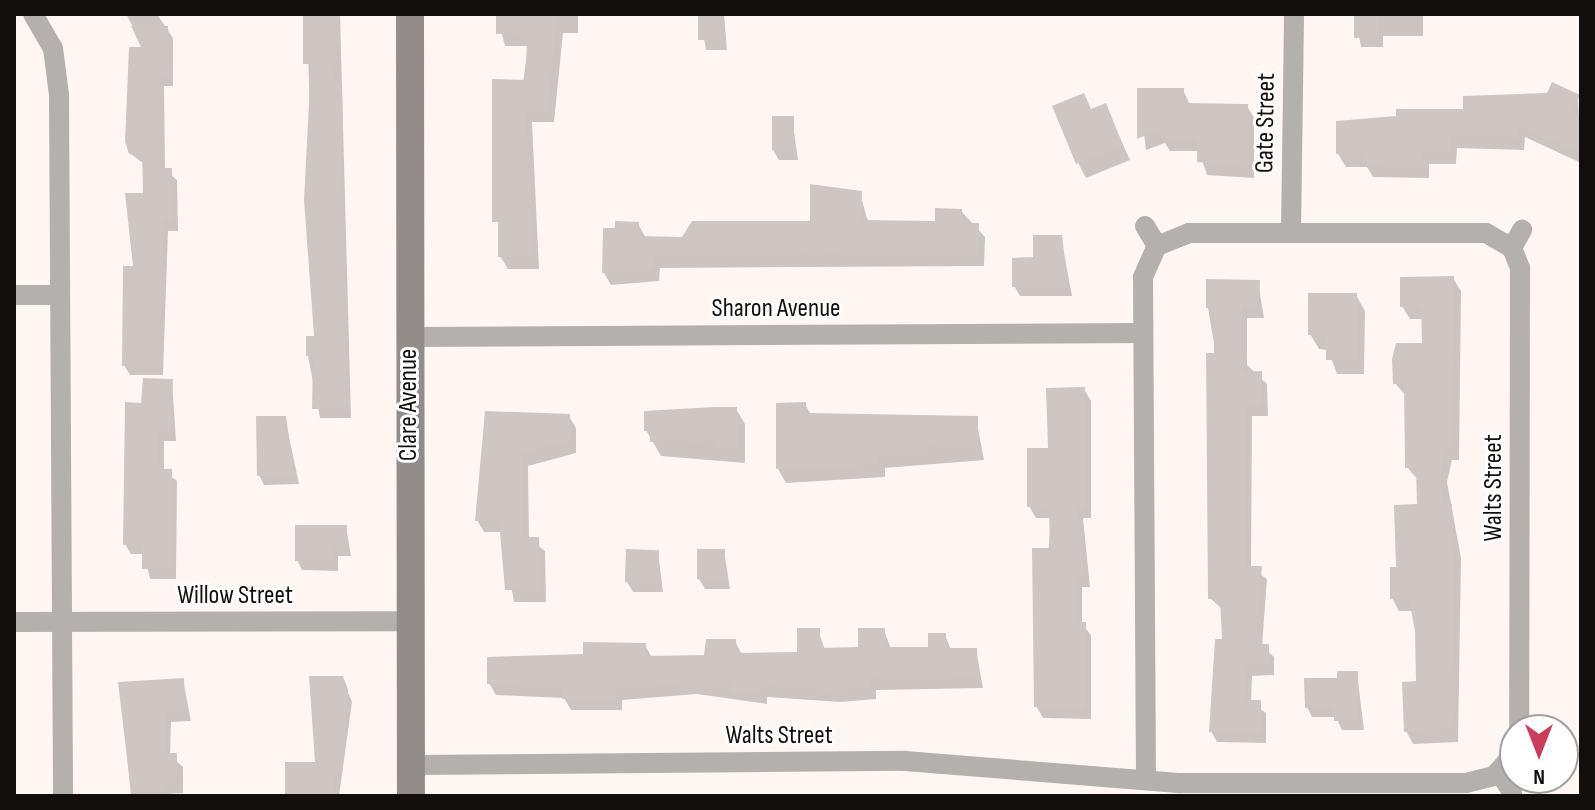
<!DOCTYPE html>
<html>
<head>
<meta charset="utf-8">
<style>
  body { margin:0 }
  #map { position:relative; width:1595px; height:810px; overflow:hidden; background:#fef6f2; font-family:"Sofia Sans Condensed",sans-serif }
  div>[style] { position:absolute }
  .shadow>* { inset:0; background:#0003; transform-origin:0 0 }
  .building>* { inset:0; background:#cfc6c3; transform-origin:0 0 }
  .street>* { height:20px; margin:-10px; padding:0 10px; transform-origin:10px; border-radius:10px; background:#b3b0ae }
  .secondary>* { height:28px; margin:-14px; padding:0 14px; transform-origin:14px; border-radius:14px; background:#928d8a }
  span { translate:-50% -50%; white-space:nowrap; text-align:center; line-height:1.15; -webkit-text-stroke:6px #fff; paint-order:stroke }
  .street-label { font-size:26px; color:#110e0d }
  .frame { position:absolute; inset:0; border:16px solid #110e0d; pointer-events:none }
  .north { position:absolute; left:1499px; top:714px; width:80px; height:80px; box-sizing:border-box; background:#fff; border:2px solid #a09f9e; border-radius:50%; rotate:180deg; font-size:22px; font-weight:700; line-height:32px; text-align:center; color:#110e0d }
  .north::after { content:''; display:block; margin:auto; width:28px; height:36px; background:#cd3d5b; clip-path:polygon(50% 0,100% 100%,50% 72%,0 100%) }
</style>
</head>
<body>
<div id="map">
  <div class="shadow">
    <div style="clip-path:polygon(126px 14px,157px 14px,173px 38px,173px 86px,164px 86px,165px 170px,177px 180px,178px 231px,168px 231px,163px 375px,130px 375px,124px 365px,145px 195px,144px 164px,131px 154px,145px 49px)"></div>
    <div style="clip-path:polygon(307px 14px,340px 14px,351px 418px,320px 418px,308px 356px,316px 338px)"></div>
    <div style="clip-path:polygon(497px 14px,578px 14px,578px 33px,563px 33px,554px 122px,532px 122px,539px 269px,508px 269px,500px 256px,528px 46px,505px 46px)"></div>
    <div style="clip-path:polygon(700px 14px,724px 14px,727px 50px,706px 50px)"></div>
    <div style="clip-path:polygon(911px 14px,1253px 14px,1253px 15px)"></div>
    <div style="clip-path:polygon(1355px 14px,1423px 14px,1423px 36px,1383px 36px,1383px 47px,1361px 47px)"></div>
    <div style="clip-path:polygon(1139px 90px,1183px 90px,1190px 105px,1247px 106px,1254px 118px,1254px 178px,1207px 175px,1199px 151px,1170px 151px,1165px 143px,1146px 150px)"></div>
    <div style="clip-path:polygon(1083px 95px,1092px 111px,1105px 105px,1130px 160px,1086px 178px,1078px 163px)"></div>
    <div style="clip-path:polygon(1578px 96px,1581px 163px,1525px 137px,1524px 150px,1457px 148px,1456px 164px,1429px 164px,1429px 178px,1373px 177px,1367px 167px,1346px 167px,1338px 154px,1465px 111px)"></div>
    <div style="clip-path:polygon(792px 118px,798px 160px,779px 160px,773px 150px)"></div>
    <div style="clip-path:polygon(860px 193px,868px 222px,937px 223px,961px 211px,985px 237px,984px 266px,660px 268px,659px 281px,611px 285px,604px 273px,605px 229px,638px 224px,646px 238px,683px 239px,812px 223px)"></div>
    <div style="clip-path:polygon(1061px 237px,1072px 296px,1020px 296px,1014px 286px)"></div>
    <div style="clip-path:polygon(1453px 278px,1461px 291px,1459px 460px,1452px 460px,1447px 482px,1461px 558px,1458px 742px,1413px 744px,1406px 731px,1418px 683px,1417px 631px,1413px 611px,1399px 611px,1392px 598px,1419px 506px,1418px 480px,1407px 467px,1406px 396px,1395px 383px,1424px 345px,1424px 319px,1410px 319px,1402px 306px)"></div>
    <div style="clip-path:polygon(1258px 282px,1264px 318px,1247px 318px,1247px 365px,1267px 384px,1268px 416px,1252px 416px,1251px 568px,1267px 579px,1262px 646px,1274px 657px,1274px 675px,1252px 676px,1251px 702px,1266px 713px,1266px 743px,1217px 742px,1211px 731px,1224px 641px,1222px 609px,1210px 598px,1216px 355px,1208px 308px)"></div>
    <div style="clip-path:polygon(1356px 295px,1365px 311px,1364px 374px,1337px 374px,1328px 350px,1319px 349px,1310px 334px)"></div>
    <div style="clip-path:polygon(1580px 334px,1581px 334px,1581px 496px,1581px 495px)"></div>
    <div style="clip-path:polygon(172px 381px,176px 441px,164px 441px,164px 471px,177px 481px,176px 579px,150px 579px,144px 554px,131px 554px,125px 544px)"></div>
    <div style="clip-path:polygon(1084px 389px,1091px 401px,1091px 518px,1083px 518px,1090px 587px,1082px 587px,1082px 624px,1091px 635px,1091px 719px,1043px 718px,1036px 706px,1051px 518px,1036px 518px,1029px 506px)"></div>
    <div style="clip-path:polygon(805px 404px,811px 415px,976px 418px,984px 460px,885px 468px,885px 477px,786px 483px,778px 469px)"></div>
    <div style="clip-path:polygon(736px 409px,745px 424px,745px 463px,661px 456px,646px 430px)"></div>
    <div style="clip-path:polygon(487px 413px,569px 416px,576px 428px,576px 453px,528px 466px,529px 539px,545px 551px,546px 602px,514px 602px,502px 532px,484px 532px,477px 520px)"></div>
    <div style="clip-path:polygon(285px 418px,299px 484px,264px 485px,259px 475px)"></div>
    <div style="clip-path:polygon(346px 527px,351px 556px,338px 556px,338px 571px,302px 570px,297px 560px)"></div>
    <div style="left:1580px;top:536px;width:1px;height:156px"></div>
    <div style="clip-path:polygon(724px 551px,730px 589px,705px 589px,699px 579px)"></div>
    <div style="clip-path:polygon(658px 552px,663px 592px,633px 592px,627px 582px)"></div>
    <div style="clip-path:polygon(818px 630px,825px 650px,860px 649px,884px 630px,891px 649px,930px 649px,945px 635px,951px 650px,976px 650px,983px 688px,876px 690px,876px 699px,840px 702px,767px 697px,767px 704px,697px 694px,622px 700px,622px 710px,571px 710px,564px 698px,496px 695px,489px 683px,645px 645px,652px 658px,706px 657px,735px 641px,742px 655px,799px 654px)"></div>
    <div style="clip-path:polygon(1357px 673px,1364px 730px,1342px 730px,1336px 717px,1312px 717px,1307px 707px)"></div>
    <div style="clip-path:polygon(342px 678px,352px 702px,339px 796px,289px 796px,317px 764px)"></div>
    <div style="clip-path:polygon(183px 680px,191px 721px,171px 722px,170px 755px,183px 767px,183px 793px,131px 796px,120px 684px)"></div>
  </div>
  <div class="building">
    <div style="clip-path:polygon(303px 14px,339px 14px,334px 83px,342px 83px,346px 409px,312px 409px,313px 356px,306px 356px,306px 336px,314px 336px,304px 200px,311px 64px,303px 64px)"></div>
    <div style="clip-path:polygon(496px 14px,557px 14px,548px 110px,526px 110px,533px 257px,498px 257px,498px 222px,492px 222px,492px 79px,526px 80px,527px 33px,496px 34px)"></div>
    <div style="left:698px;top:14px;width:25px;height:26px"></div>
    <div style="left:1354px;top:14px;width:24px;height:24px"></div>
    <div style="clip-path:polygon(131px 26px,168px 26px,169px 76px,160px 76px,160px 168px,172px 168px,173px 221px,164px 221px,159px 366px,122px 366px,123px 266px,133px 266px,125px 193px,143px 193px,142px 154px,129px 154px,125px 141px,129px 47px,141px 47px)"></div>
    <div style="clip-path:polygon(1552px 82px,1580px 95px,1572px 112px,1581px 116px,1581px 154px,1518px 126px,1518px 138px,1450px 135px,1450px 152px,1423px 152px,1423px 166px,1363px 165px,1363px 154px,1336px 154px,1336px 121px,1396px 116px,1396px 109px,1463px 109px,1463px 96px,1547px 93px)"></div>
    <div style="clip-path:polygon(1137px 88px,1184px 88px,1184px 103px,1248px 104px,1248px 166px,1197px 162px,1197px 139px,1161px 139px,1161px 129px,1137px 139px)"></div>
    <div style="clip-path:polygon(1084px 93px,1091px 109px,1106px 103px,1123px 145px,1076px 164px,1052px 106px)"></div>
    <div style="left:772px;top:116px;width:22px;height:34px"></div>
    <div style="clip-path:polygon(810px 184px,862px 191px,861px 220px,935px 221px,935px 208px,962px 209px,962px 223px,979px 223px,978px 254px,653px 256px,653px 269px,602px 273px,603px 228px,615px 228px,615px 221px,639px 222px,639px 236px,682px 237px,692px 221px,810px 221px)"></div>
    <div style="clip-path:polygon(1033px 235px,1062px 235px,1068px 286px,1012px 287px,1012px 258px,1033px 257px)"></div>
    <div style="clip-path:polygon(1454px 276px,1452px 447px,1445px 447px,1441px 468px,1442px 504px,1452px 504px,1456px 705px,1452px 729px,1404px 732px,1402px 682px,1416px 681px,1415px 631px,1409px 599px,1390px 599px,1390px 567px,1396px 567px,1394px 505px,1417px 504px,1416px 468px,1405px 468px,1404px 384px,1393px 384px,1392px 359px,1396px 343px,1422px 343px,1421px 306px,1400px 307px,1400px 277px)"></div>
    <div style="clip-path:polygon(1206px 279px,1260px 280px,1259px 308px,1242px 307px,1242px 352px,1245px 372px,1262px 371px,1262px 405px,1247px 405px,1246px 566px,1262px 566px,1256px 644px,1269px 644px,1269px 664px,1247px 665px,1246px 700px,1261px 700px,1261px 732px,1209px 732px,1215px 639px,1222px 639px,1220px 599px,1208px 599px,1206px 353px,1214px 353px,1214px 308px,1206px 308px)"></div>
    <div style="clip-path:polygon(1308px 293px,1357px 293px,1357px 360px,1326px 360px,1326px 335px,1308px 335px)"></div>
    <div style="clip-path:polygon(143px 378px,173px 379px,171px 432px,159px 431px,159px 469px,172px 469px,172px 569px,142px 569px,142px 545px,123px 545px,125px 402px,141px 403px)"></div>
    <div style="clip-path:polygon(1085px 387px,1085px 507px,1078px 507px,1084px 575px,1076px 575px,1077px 622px,1086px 622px,1085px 708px,1034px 707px,1032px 548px,1050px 548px,1049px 507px,1027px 507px,1027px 448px,1048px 448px,1046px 388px)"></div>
    <div style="clip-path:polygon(806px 402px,806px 413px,978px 416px,978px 446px,930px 446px,928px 454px,878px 454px,878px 464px,834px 469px,776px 469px,776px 403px)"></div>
    <div style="clip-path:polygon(714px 407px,737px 407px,737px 449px,716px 449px,716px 441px,650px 442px,650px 431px,644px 431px,644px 411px)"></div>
    <div style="clip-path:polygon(485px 411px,570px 414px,570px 441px,522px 454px,523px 537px,539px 537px,540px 590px,505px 590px,499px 521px,475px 521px)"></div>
    <div style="clip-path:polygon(256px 416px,286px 416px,294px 475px,257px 476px)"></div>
    <div style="clip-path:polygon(295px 525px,347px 525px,346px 547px,333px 546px,333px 561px,295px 561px)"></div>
    <div style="left:626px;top:549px;width:33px;height:33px;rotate:2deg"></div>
    <div style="left:697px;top:549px;width:28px;height:30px"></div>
    <div style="clip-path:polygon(797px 628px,820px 628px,820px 648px,858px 647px,858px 628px,885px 628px,885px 647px,928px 647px,928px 633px,946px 633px,946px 648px,977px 648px,978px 677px,870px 679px,870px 688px,832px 691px,761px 686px,761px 693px,731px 693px,731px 682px,690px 682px,616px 689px,616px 699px,562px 699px,562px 687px,487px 684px,487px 657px,583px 654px,583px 642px,646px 643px,646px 656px,704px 655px,706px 639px,736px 639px,736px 653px,797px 652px)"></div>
    <div style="clip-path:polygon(1337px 671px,1358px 671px,1359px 720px,1334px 721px,1334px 707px,1305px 708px,1304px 678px,1337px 678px)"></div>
    <div style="clip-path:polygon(309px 676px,343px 676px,348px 690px,342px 774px,333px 775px,333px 794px,285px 794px,285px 762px,315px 762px)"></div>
    <div style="clip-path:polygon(184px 678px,185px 710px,165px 711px,165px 753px,177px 753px,177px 782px,165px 782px,165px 791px,131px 791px,118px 682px)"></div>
  </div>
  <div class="street">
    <div style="left:33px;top:14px;width:39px;rotate:60deg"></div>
    <div style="left:53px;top:48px;width:47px;rotate:82.7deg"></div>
    <div style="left:59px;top:95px;width:701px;rotate:89.67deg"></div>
    <div style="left:1145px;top:226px;width:23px;rotate:59deg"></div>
    <div style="left:1291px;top:233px;width:219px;rotate:-89.2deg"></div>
    <div style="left:1512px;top:248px;width:21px;rotate:-61deg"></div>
    <div style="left:14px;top:295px;width:44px"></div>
    <div style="left:409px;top:337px;width:734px;rotate:-0.31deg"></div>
    <div style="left:14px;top:622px;width:395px;rotate:-0.1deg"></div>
    <div style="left:411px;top:765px;width:494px;rotate:-0.5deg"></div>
    <div style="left:905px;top:761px;width:277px;rotate:4.6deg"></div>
    <div style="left:1181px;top:783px;width:285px"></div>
    <div style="left:1466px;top:783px;width:29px;rotate:-14deg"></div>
    <div style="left:1494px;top:776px;width:31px;rotate:-48deg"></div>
    <div style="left:1499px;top:772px;width:24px;rotate:57deg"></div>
    <div style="left:1146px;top:780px;width:503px;rotate:-90.34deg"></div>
    <div style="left:1143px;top:277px;width:34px;rotate:-66deg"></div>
    <div style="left:1157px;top:246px;width:35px;rotate:-22deg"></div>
    <div style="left:1189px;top:233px;width:297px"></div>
    <div style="left:1486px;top:233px;width:30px;rotate:30deg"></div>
    <div style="left:1512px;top:248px;width:22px;rotate:68deg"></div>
    <div style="left:1520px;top:268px;width:462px;rotate:90.1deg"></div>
  </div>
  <div class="secondary">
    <div style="left:410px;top:14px;width:782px;rotate:89.93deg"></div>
  </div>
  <div class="street-label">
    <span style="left:1266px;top:123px;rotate:-89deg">Gate Street</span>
    <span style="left:776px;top:309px">Sharon Avenue</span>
    <span style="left:409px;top:405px;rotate:-90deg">Clare Avenue</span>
    <span style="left:1494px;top:488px;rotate:-90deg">Walts Street</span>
    <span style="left:235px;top:596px">Willow Street</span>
    <span style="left:779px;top:736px">Walts Street</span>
  </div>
  <div class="frame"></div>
  <div class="north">N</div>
</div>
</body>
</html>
